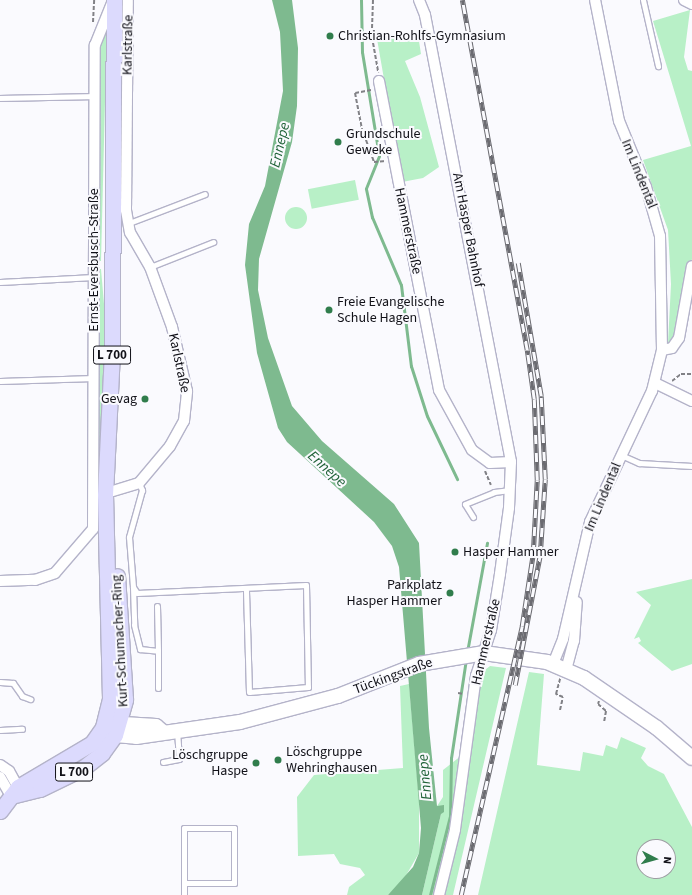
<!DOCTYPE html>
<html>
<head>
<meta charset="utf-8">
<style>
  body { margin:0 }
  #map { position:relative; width:692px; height:895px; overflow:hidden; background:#fafafe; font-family:"Source Sans 3",sans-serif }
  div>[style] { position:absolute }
  .green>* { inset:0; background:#b8f0c7; transform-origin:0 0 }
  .round { border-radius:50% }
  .water>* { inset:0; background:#7eba8f }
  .stream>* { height:3px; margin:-1.5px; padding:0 1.5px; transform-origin:1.5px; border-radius:1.5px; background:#7eba8f }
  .path>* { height:2px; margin-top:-1px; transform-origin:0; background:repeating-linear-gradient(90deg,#818186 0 4px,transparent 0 6px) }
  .roads { filter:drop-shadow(1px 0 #b4b3c9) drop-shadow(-1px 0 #b4b3c9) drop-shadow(0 1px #b4b3c9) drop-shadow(0 -1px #b4b3c9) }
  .lane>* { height:5px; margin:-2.5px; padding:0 2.5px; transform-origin:2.5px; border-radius:2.5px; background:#fff }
  .street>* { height:10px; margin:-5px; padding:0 5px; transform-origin:5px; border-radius:5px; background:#fff }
  .secondary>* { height:14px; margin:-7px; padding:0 7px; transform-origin:7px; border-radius:7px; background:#fff }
  .primary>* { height:15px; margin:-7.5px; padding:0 7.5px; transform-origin:7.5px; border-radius:7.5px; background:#dcdafd }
  .rail>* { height:4.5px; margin-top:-2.25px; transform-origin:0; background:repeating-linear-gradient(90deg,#fafafe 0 9px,#6b6b71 0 18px); box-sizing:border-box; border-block:1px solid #6b6b71 }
  .dots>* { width:11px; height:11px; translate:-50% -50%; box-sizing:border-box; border:2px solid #fafafe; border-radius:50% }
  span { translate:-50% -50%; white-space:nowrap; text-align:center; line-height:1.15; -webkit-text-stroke:4px #fafafe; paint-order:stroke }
  .shield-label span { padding:1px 3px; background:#fafafe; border:1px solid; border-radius:3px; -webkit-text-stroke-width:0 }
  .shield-label { font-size:13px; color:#111118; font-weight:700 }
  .poi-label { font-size:14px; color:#111118 }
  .left { translate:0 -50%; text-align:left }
  .right { translate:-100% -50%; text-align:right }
  .street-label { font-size:14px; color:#111118 }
  .water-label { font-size:15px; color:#216339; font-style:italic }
  .north { position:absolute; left:636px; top:839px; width:40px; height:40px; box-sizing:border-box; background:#fafafe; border:1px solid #9d9da2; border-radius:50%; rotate:96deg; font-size:11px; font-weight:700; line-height:16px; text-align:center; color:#111118 }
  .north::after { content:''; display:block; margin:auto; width:14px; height:18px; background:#307d4c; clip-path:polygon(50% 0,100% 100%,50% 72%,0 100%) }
</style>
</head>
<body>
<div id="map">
  <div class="green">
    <div style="clip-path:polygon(119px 0,124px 0,120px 213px)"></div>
    <div style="clip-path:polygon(690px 10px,684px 57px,688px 70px,692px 71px,692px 259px,676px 337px,668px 343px,671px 284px,668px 230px,643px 160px,691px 146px,653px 21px)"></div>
    <div style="clip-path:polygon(107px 22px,101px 261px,97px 261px,99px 47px)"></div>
    <div style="clip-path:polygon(418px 35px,421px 54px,405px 61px,420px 97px,439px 167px,423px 178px,402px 182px,377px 39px)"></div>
    <div style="left:355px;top:180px;width:20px;height:48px;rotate:79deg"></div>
    <div class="round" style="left:285px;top:207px;width:22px;height:22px"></div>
    <div style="clip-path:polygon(97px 269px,101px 269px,107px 339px,98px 503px)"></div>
    <div style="clip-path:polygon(692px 579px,692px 664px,672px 671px,638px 643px,641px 641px,639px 637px,634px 639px,651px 605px,636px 592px)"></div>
    <div style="clip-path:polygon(490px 666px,506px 668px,453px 895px,422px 895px,441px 814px,437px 806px,443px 797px,443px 770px,466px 752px,481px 673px)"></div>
    <div style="clip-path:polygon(evenodd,529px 672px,544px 674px,537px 765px,580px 771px,583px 752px,603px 756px,606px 745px,617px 749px,621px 737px,646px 748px,641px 758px,648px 766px,664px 774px,692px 827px,692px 895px,478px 895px,529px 672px,644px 847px,668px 847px,668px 871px,644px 871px,644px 847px)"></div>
    <div style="clip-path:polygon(409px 684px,419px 800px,419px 853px,401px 884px,388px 895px,347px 895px,349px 887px,365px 875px,360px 868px,340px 864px,334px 854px,298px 856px,297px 797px,314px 775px,403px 768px,400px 686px)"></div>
  </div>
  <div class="water">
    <div style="clip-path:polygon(272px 0,292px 0,298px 48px,297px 106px,292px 142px,259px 259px,258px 290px,268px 338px,292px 406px,322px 441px,394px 504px,419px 543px,429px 728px,437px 806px,444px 805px,444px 812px,441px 814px,422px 895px,388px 895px,413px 867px,419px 853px,421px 828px,399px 567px,392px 546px,374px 522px,287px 442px,278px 428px,257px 353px,245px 265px,249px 224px,265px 186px,283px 91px,280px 32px)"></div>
  </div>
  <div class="stream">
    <div style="left:361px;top:0;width:52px;rotate:88.9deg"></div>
    <div style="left:362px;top:52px;width:105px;rotate:80.7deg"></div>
    <div style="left:379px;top:156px;width:35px;rotate:112deg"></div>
    <div style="left:366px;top:189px;width:29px;rotate:78deg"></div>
    <div style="left:372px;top:217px;width:74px;rotate:66.9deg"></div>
    <div style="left:401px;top:285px;width:82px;rotate:83deg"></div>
    <div style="left:411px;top:366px;width:52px;rotate:72.3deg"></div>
    <div style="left:427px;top:416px;width:70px;rotate:64.5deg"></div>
    <div style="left:467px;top:652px;width:111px;rotate:-79.6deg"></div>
    <div style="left:430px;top:895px;width:81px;rotate:-75.8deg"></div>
    <div style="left:450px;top:816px;width:58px;rotate:-89deg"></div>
    <div style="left:451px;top:758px;width:100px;rotate:-81.4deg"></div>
  </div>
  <div class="path">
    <div style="left:373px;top:0;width:37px;rotate:92deg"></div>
    <div style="left:372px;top:37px;width:36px;rotate:80deg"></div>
    <div style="left:93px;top:22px;width:22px;rotate:-87deg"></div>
    <div style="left:371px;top:90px;width:16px;rotate:169deg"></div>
    <div style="left:355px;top:93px;width:37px;rotate:79deg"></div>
    <div style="left:362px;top:129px;width:35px;rotate:70deg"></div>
    <div style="left:374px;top:162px;width:12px;rotate:-5deg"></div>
    <div style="left:672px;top:381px;width:11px;rotate:-38deg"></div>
    <div style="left:681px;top:374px;width:11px"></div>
    <div style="left:485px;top:471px;width:15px;rotate:67deg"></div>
    <div style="left:458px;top:693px;width:6px;rotate:9deg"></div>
    <div style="left:599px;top:701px;width:3px;rotate:108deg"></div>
    <div style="left:598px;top:704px;width:11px;rotate:41deg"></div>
    <div style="left:606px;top:711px;width:11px;rotate:100deg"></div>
    <div style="left:560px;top:710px;width:13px;rotate:-77deg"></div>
    <div style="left:563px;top:697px;width:8px;rotate:-157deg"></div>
    <div style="left:556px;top:694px;width:16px;rotate:-75deg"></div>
  </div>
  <div class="roads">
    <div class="lane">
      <div style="left:643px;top:0;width:68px;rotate:77.2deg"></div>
      <div style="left:0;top:98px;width:95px;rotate:-1.2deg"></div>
      <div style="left:129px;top:223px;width:81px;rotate:-20.9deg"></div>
      <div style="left:150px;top:267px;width:68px;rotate:-21.6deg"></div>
      <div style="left:0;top:282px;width:94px;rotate:-3deg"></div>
      <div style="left:0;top:381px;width:94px;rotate:-1.8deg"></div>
      <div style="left:621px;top:455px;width:20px;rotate:24deg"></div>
      <div style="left:639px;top:463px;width:53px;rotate:3.2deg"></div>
      <div style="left:139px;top:483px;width:8px;rotate:67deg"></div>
      <div style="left:142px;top:490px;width:49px;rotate:105.5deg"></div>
      <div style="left:129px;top:537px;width:50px;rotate:85.4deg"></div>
      <div style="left:133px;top:587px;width:7px;rotate:56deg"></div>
      <div style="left:137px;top:593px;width:169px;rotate:-2.7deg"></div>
      <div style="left:306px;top:585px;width:102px;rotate:88.9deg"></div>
      <div style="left:308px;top:687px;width:59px;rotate:175.2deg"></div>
      <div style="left:249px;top:692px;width:102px;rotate:-91.7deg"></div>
      <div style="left:473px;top:517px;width:15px;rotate:-122deg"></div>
      <div style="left:465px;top:504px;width:31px;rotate:-22deg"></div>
      <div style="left:494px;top:492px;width:16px;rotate:-7deg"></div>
      <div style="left:133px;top:588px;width:37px;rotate:88deg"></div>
      <div style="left:134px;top:625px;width:25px;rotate:76deg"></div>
      <div style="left:140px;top:649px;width:18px;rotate:6deg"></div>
      <div style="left:158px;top:651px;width:37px;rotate:90deg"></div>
      <div style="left:157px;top:606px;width:45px;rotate:88.7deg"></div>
      <div style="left:0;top:682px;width:13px;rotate:4deg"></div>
      <div style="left:13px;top:683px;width:16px;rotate:55deg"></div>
      <div style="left:22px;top:696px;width:9px;rotate:21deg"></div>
      <div style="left:0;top:730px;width:22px;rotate:-3deg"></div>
      <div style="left:163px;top:762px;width:16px;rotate:-11deg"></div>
      <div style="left:179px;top:759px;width:26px;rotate:-94deg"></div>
      <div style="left:184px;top:895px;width:67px;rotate:-90deg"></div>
      <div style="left:184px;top:828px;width:50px"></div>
      <div style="left:234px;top:828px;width:55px;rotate:90deg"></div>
      <div style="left:234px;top:883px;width:50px;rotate:180deg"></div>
    </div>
    <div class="street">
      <div style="left:419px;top:0;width:16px;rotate:68deg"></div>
      <div style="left:425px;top:15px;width:455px;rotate:79.1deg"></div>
      <div style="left:511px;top:462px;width:46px;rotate:92.5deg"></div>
      <div style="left:509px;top:508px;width:67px;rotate:97.8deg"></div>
      <div style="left:500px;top:574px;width:57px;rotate:99.1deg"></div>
      <div style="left:491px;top:630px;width:48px;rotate:108.1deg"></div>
      <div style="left:476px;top:676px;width:155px;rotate:97.8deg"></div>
      <div style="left:455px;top:830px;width:67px;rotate:103.8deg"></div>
      <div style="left:684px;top:0;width:9px;rotate:27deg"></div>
      <div style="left:379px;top:81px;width:315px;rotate:79deg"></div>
      <div style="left:439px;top:390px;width:68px;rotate:61.2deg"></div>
      <div style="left:472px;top:450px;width:22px;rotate:36deg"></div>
      <div style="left:490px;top:463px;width:21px;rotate:-3deg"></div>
      <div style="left:662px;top:350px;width:10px;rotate:-11deg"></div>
      <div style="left:672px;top:348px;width:12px;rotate:-55deg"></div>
      <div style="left:679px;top:338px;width:73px;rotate:-79.8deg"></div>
      <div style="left:655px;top:383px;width:41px;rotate:25.9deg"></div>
      <div style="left:113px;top:491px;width:27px;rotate:-17deg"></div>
      <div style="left:139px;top:483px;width:48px;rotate:-50deg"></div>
      <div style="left:170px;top:446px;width:29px;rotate:-61deg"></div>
      <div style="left:184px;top:421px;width:30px;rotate:-84deg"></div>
      <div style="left:187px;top:391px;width:66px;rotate:-103.2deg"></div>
      <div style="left:172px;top:327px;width:64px;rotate:-110.1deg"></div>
      <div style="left:150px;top:267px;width:39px;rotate:-120deg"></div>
      <div style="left:130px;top:233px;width:23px;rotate:-100deg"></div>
      <div style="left:126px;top:210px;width:210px;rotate:-89.5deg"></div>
      <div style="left:0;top:581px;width:35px;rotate:-2deg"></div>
      <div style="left:35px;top:580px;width:21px;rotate:-19deg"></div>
      <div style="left:55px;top:573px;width:58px;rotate:-49.2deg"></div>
      <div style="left:93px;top:529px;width:484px;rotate:-89.8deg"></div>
      <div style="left:95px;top:45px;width:45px;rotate:-68deg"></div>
      <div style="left:553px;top:664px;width:27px;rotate:-68deg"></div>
      <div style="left:563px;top:639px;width:120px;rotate:-77deg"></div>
      <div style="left:590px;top:522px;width:145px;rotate:-64.7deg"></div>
      <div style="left:652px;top:391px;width:42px;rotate:-76.3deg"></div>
      <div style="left:662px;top:350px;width:114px;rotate:-91deg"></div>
      <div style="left:660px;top:236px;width:51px;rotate:-105.9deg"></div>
      <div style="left:646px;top:187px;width:71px;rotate:-112.2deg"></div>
      <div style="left:619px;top:121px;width:123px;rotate:-101.2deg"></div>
      <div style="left:566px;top:670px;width:30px;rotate:-75deg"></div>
      <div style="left:574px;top:641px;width:39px;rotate:-86deg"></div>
      <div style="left:0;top:765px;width:11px;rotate:34deg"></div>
      <div style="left:9px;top:771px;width:23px;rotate:61deg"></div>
      <div style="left:0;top:777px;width:22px;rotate:60deg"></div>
    </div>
    <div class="secondary">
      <div style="left:107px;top:723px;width:49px;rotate:3.5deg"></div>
      <div style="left:156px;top:726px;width:9px;rotate:41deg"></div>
      <div style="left:108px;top:726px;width:11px;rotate:52deg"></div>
      <div style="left:115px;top:735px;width:21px;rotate:5deg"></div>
      <div style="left:136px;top:737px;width:105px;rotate:-8.2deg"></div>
      <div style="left:240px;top:722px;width:101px;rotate:-14.9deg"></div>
      <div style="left:338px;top:696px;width:87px;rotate:-21.6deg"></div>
      <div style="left:419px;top:664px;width:66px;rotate:-9.6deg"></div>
      <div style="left:484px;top:653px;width:64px;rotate:8.1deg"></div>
      <div style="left:547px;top:662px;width:40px;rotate:23.4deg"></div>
      <div style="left:584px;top:678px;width:88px;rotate:34.4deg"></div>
      <div style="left:657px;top:728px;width:46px;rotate:40.6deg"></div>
    </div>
    <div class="primary">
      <div style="left:11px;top:796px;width:30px;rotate:-14deg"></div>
      <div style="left:40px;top:789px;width:48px;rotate:-26deg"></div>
      <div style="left:83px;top:768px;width:24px;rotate:-38deg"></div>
      <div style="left:102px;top:753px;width:22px;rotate:-54deg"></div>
      <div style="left:115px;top:735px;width:37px;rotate:-74deg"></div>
      <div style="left:125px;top:699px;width:123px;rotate:-93.7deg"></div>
      <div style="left:0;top:811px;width:30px;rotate:-53deg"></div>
      <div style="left:18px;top:787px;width:86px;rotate:-30.7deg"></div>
      <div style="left:92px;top:743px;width:19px;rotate:-55deg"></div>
      <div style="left:103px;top:727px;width:30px;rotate:-76deg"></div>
      <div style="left:110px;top:698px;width:203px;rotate:-91.4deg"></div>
      <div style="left:105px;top:495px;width:144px;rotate:-87.2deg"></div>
      <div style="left:112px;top:351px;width:351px;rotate:-89.7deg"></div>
    </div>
  </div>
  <div class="rail">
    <div style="left:515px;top:685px;width:132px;rotate:-79.1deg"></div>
    <div style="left:540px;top:555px;width:76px;rotate:-86.2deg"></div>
    <div style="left:545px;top:479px;width:83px;rotate:-92.8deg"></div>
    <div style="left:541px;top:396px;width:135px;rotate:-99.8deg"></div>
    <div style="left:461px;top:895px;width:276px;rotate:-77.2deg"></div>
    <div style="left:522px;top:626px;width:73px;rotate:-81.3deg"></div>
    <div style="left:533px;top:554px;width:74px;rotate:-86.9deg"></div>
    <div style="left:537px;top:480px;width:81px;rotate:-92.1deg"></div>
    <div style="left:534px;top:399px;width:49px;rotate:-98.1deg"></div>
    <div style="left:527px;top:350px;width:356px;rotate:-100.5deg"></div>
  </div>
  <div class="dots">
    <div style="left:330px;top:36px;background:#307d4c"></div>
    <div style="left:338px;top:142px;background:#307d4c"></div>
    <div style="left:329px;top:310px;background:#307d4c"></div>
    <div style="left:145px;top:399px;background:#307d4c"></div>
    <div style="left:455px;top:552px;background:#307d4c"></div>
    <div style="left:450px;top:593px;background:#307d4c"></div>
    <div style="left:278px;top:760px;background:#307d4c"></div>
    <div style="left:256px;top:763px;background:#307d4c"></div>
  </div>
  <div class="shield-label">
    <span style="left:112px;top:355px">L 700</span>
    <span style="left:74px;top:772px">L 700</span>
  </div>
  <div class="poi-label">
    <span class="left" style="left:338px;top:36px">Christian-Rohlfs-Gymnasium</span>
    <span class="left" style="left:346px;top:142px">Grundschule<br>Geweke</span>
    <span class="left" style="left:337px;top:310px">Freie Evangelische<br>Schule Hagen</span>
    <span class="right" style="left:137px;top:399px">Gevag</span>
    <span class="left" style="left:463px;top:552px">Hasper Hammer</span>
    <span class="right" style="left:442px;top:593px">Parkplatz<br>Hasper Hammer</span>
    <span class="left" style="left:286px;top:760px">Löschgruppe<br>Wehringhausen</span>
    <span class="right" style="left:248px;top:763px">Löschgruppe<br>Haspe</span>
  </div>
  <div class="street-label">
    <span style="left:128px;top:45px;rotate:-89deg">Karlstraße</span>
    <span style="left:639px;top:174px;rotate:68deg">Im Lindental</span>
    <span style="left:468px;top:230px;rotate:79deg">Am Hasper Bahnhof</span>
    <span style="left:408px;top:231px;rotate:78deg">Hammerstraße</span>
    <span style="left:94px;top:260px;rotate:-90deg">Ernst-Eversbusch-Straße</span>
    <span style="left:179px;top:363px;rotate:78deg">Karlstraße</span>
    <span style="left:603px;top:497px;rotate:-67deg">Im Lindental</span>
    <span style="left:120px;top:641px;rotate:-93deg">Kurt-Schumacher-Ring</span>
    <span style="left:486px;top:642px;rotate:-77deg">Hammerstraße</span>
    <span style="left:393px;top:676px;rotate:-20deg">Tückingstraße</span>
  </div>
  <div class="water-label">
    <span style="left:280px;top:145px;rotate:-77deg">Ennepe</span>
    <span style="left:327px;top:469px;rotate:42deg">Ennepe</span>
    <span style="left:425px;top:777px;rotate:-95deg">Ennepe</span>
  </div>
  <div class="north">N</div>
</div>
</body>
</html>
